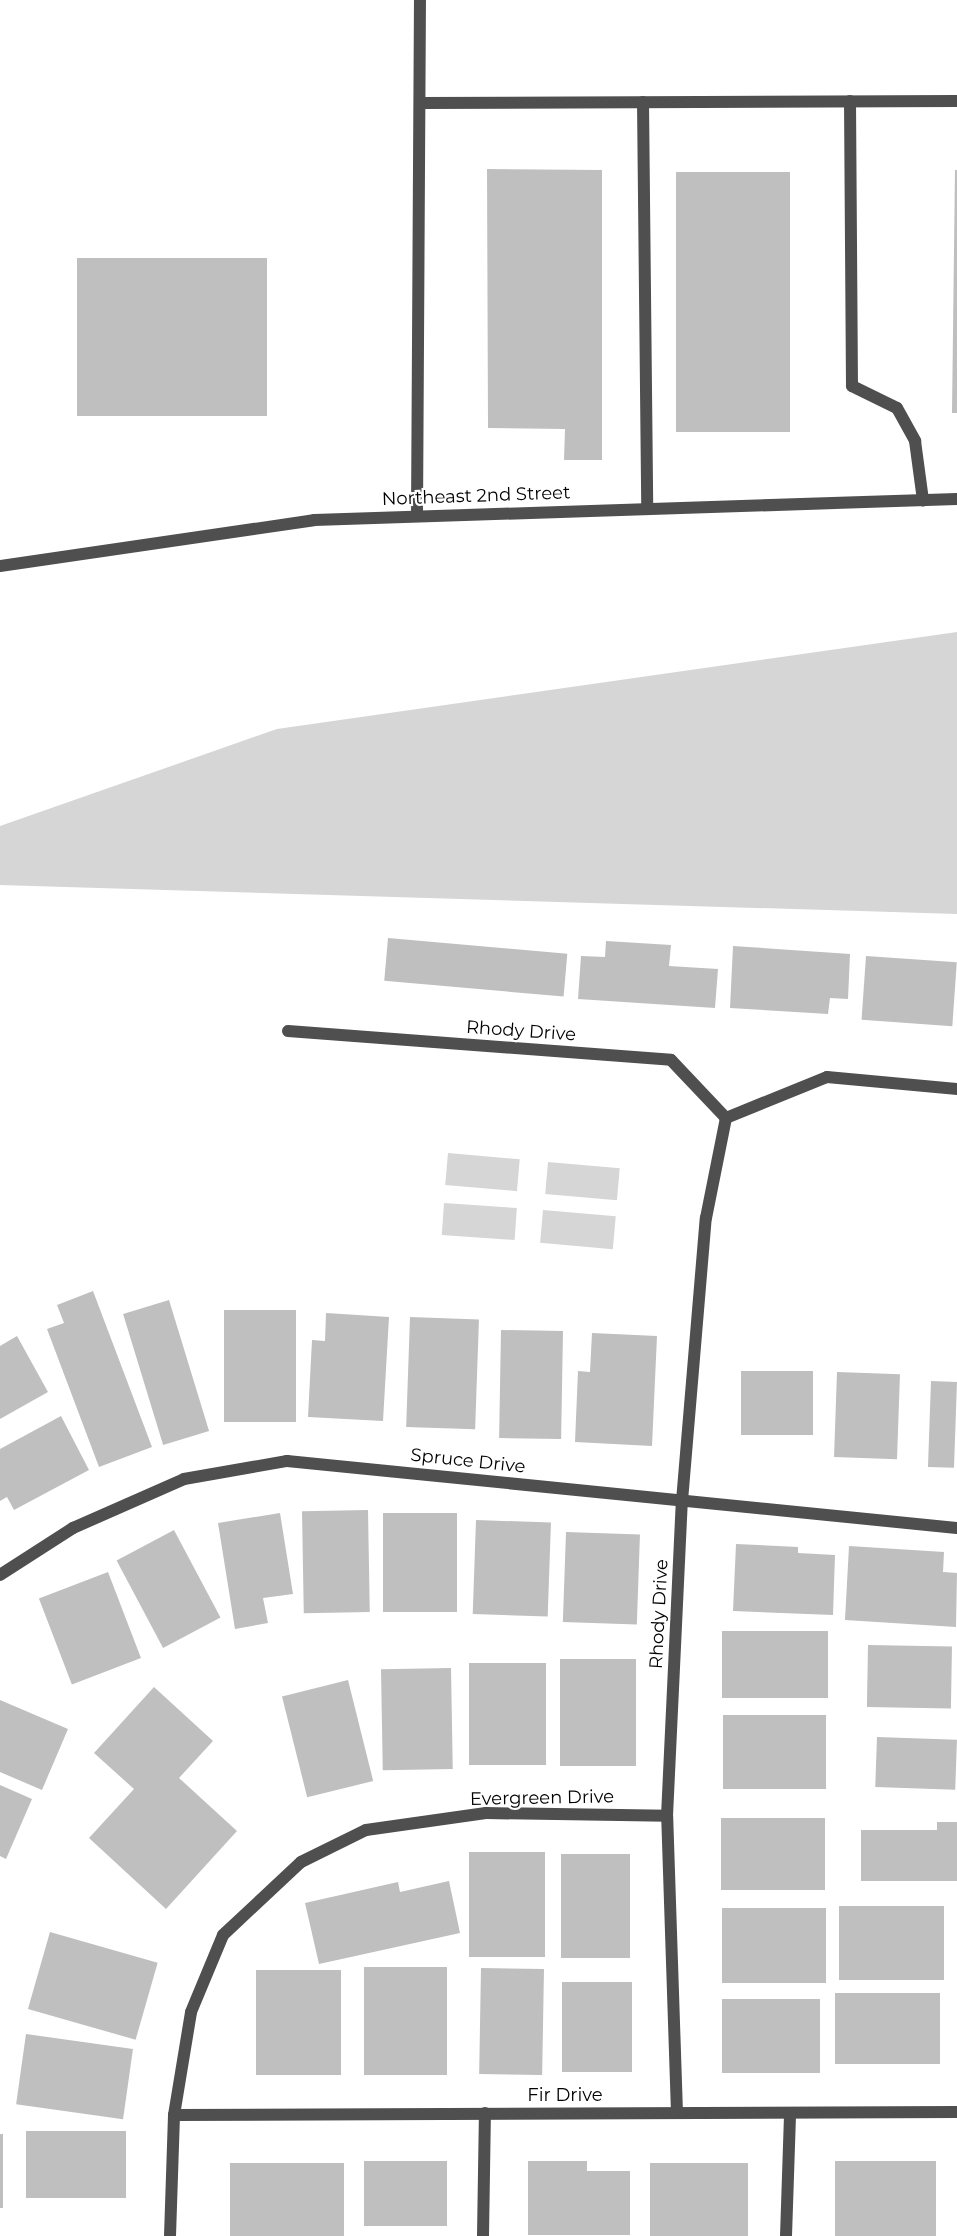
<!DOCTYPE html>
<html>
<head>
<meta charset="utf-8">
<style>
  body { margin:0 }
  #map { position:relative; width:957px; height:2236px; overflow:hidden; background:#fff; font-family:Montserrat,sans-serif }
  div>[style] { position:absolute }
  .green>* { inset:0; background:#d6d6d6; transform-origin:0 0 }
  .building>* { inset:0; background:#bfbfbf; transform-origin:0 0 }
  .lane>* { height:12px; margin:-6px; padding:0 6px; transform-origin:6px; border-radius:6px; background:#4f4f4f }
  .street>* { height:12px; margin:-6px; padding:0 6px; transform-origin:6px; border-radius:6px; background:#4f4f4f }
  span { translate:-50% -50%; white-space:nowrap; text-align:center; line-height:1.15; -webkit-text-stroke:4.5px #fff; paint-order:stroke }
  .street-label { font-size:18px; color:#000 }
</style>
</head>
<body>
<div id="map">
  <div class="green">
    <div style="clip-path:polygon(957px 632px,957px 914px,0 885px,0 826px,277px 729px)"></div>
    <div style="left:448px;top:1153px;width:72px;height:32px;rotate:5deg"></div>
    <div style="left:548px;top:1162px;width:72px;height:32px;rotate:5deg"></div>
    <div style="left:444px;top:1203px;width:73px;height:32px;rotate:4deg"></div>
    <div style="left:543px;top:1210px;width:73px;height:33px;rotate:5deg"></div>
  </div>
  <div class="building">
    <div style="clip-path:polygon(487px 169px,602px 170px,602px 460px,564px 460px,565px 429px,488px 428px)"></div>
    <div style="clip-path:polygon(955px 170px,957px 170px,957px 413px,952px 413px)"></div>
    <div style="left:676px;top:172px;width:114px;height:260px"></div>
    <div style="left:267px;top:258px;width:158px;height:190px;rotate:90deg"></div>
    <div style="left:388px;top:938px;width:180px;height:43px;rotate:5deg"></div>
    <div style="clip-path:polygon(606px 941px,671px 945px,669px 966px,718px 969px,715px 1008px,578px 999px,581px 956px,605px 957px)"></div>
    <div style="clip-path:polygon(733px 946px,850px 954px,848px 999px,830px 998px,828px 1014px,730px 1008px)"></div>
    <div style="left:866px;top:956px;width:91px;height:64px;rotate:4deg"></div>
    <div style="clip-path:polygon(93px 1291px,152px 1447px,99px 1467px,47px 1329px,64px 1323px,57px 1305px)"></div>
    <div style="left:169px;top:1300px;width:137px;height:48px;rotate:73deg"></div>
    <div style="left:224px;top:1310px;width:72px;height:112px"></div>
    <div style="clip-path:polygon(326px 1313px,389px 1317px,383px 1421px,308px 1417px,312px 1340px,325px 1341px)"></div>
    <div style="left:410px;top:1317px;width:69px;height:110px;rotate:2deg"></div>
    <div style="left:501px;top:1330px;width:62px;height:108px;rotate:1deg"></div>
    <div style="clip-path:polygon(592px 1333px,657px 1336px,652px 1446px,575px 1442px,578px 1371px,590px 1372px)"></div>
    <div style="clip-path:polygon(17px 1336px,48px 1392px,0 1419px,0 1346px)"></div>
    <div style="left:741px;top:1371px;width:72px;height:64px"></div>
    <div style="left:837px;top:1372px;width:63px;height:85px;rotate:2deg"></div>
    <div style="left:931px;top:1381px;width:26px;height:86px;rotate:2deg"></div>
    <div style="clip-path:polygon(61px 1416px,89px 1470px,14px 1510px,7px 1497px,0 1501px,0 1449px)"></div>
    <div style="left:368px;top:1510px;width:102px;height:66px;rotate:89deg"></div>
    <div style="clip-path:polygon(280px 1513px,293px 1594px,263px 1598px,268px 1623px,235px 1629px,218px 1523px)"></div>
    <div style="left:383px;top:1513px;width:74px;height:99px"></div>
    <div style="left:476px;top:1520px;width:75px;height:94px;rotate:2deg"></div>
    <div style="left:174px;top:1530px;width:99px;height:65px;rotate:62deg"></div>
    <div style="left:566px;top:1532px;width:74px;height:90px;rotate:2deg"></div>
    <div style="clip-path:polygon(736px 1544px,798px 1547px,798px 1553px,835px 1555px,833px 1615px,733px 1611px)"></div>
    <div style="clip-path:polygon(849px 1546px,944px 1552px,943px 1572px,957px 1573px,956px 1627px,845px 1620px)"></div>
    <div style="left:108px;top:1572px;width:92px;height:74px;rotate:69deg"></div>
    <div style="left:722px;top:1631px;width:106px;height:67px"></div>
    <div style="left:868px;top:1645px;width:84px;height:62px;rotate:1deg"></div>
    <div style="left:560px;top:1659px;width:76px;height:107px"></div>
    <div style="left:469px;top:1663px;width:77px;height:102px"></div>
    <div style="left:451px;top:1668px;width:101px;height:70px;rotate:89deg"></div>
    <div style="left:348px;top:1680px;width:104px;height:68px;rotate:76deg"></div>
    <div style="clip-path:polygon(154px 1687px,213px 1741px,179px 1778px,237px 1831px,166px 1909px,89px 1838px,134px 1789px,94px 1753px)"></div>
    <div style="clip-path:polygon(0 1700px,68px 1729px,42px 1790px,0 1772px)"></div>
    <div style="left:723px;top:1715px;width:103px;height:74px"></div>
    <div style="left:877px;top:1737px;width:80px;height:50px;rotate:2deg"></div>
    <div style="clip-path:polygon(0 1785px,32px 1799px,6px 1859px,0 1856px)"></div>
    <div style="left:721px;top:1818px;width:104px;height:72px"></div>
    <div style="clip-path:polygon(937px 1822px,957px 1822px,957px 1881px,861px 1881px,861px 1830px,937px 1830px)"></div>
    <div style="left:469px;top:1852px;width:76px;height:105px"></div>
    <div style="left:561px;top:1854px;width:69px;height:104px"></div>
    <div style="clip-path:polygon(449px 1881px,460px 1933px,319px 1964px,305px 1903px,398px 1882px,400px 1892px)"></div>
    <div style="left:839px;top:1906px;width:105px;height:74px"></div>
    <div style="left:722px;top:1908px;width:104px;height:75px"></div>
    <div style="left:50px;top:1932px;width:112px;height:80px;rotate:16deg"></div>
    <div style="left:364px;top:1967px;width:83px;height:108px"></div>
    <div style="left:481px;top:1968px;width:63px;height:106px;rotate:1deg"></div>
    <div style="left:256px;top:1970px;width:85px;height:105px"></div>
    <div style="left:562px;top:1982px;width:70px;height:90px"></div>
    <div style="left:835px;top:1993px;width:105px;height:71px"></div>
    <div style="left:722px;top:1999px;width:98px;height:74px"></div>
    <div style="left:26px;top:2034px;width:108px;height:71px;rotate:8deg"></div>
    <div style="left:26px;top:2131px;width:100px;height:67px"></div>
    <div style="left:0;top:2134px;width:3px;height:74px"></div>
    <div style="left:364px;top:2161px;width:83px;height:65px"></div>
    <div style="clip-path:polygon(528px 2161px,587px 2161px,587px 2171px,630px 2171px,630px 2235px,528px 2235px)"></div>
    <div style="left:835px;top:2161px;width:101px;height:75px"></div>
    <div style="left:230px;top:2163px;width:114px;height:73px"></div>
    <div style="left:650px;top:2163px;width:98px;height:73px"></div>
  </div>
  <div class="lane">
    <div style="left:850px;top:101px;width:285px;rotate:89.6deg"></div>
    <div style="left:852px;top:386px;width:50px;rotate:26.1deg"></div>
    <div style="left:897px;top:408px;width:38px;rotate:61deg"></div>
    <div style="left:915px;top:441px;width:60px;rotate:82.3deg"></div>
    <div style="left:643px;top:102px;width:407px;rotate:89.4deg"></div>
    <div style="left:420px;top:103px;width:537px;rotate:-0.21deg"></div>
    <div style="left:417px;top:516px;width:516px;rotate:-89.67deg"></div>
    <div style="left:0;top:566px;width:317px;rotate:-8.3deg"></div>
    <div style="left:314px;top:520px;width:643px;rotate:-1.87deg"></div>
  </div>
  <div class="street">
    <div style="left:288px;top:1031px;width:384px;rotate:4.3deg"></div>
    <div style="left:671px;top:1060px;width:80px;rotate:46.5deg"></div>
    <div style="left:726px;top:1118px;width:109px;rotate:-22.1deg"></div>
    <div style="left:827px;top:1077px;width:131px;rotate:5.3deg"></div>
    <div style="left:0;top:1575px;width:87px;rotate:-32.8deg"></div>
    <div style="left:73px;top:1528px;width:121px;rotate:-23.8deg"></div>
    <div style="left:184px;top:1479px;width:105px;rotate:-9.9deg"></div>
    <div style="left:287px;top:1461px;width:673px;rotate:5.71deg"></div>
    <div style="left:677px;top:2113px;width:297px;rotate:-91.9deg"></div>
    <div style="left:667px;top:1816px;width:315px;rotate:-87.3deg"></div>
    <div style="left:682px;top:1501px;width:284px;rotate:-85.2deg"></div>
    <div style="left:706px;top:1218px;width:102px;rotate:-78.7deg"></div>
    <div style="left:174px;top:2115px;width:783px;rotate:-0.22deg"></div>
    <div style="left:170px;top:2236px;width:121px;rotate:-88.1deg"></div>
    <div style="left:174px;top:2115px;width:104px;rotate:-80.6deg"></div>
    <div style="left:191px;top:2012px;width:83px;rotate:-67.4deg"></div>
    <div style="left:223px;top:1935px;width:107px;rotate:-43.1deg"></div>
    <div style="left:301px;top:1862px;width:72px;rotate:-26.2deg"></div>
    <div style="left:366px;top:1830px;width:121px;rotate:-8.1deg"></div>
    <div style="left:486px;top:1813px;width:181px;rotate:0.9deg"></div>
    <div style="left:483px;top:2236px;width:123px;rotate:-89.1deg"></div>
    <div style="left:786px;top:2236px;width:123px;rotate:-88.1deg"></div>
  </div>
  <div class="street-label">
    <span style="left:476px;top:496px;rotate:-2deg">Northeast 2nd Street</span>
    <span style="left:521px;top:1031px;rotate:4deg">Rhody Drive</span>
    <span style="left:468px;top:1461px;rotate:6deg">Spruce Drive</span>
    <span style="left:659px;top:1614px;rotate:-87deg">Rhody Drive</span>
    <span style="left:542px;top:1798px;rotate:-1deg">Evergreen Drive</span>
    <span style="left:565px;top:2095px">Fir Drive</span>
  </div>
</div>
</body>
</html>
